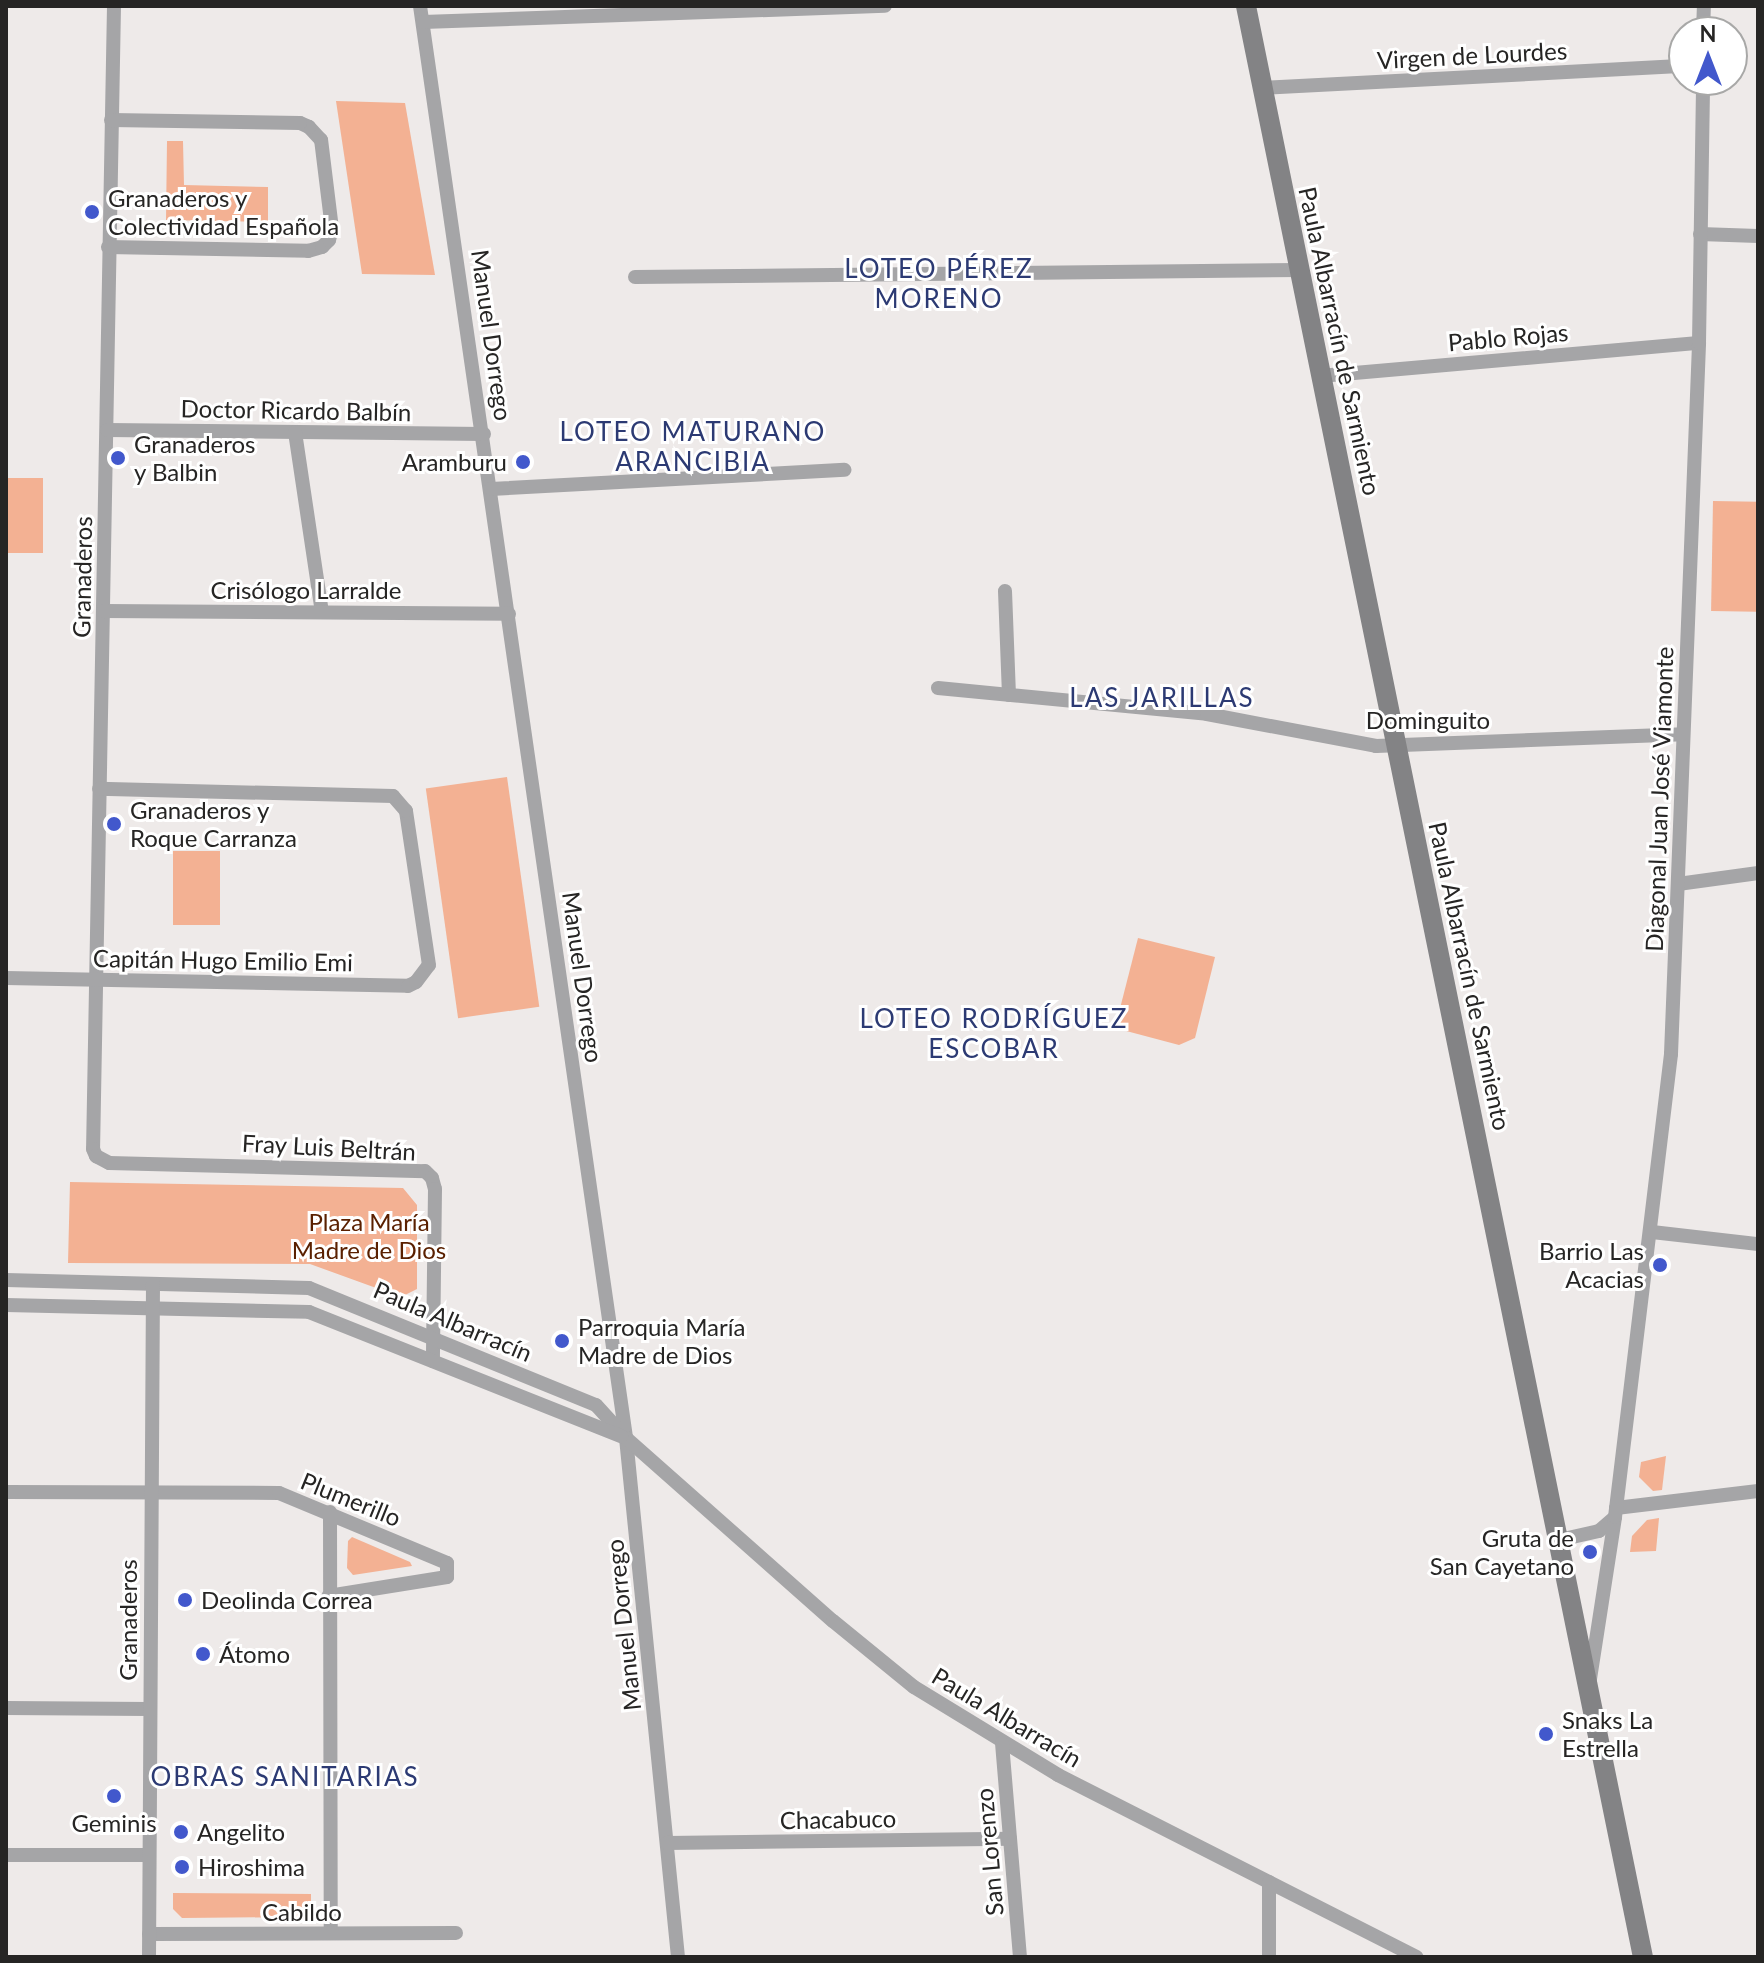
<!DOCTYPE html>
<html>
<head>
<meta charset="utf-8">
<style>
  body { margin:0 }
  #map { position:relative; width:1764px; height:1963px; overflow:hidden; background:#eeeae9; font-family:Lato,sans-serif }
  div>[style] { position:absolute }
  .green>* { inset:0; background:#f3b193; transform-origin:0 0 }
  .street>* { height:14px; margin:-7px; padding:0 7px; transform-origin:7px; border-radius:7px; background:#a5a5a7 }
  .secondary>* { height:20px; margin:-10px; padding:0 10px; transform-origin:10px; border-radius:10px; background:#838385 }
  .dots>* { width:22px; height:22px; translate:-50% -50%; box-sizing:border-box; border:4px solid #fff; border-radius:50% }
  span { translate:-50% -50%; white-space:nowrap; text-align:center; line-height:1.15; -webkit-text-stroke:6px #fff; paint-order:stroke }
  .street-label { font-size:24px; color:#262524 }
  .poi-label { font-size:24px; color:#262524 }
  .left { translate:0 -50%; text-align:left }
  .right { translate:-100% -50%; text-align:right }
  .park-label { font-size:24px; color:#5a2000 }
  .neighbourhood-label { font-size:26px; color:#2c3a73; letter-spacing:2px }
  .frame { position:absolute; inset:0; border:8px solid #262524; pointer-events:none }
  .north { position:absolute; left:1668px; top:16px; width:80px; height:80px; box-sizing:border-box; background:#fff; border:2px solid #a8a8a7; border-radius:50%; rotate:0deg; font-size:22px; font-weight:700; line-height:32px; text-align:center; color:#262524 }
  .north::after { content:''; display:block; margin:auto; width:28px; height:36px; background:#4258cc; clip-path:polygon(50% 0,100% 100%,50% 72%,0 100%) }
</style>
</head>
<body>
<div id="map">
  <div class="green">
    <div style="clip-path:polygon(336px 101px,405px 103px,435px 275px,362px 274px)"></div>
    <div style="clip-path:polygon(167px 141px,183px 141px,184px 185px,268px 187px,268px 222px,166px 220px)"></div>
    <div style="left:6px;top:478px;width:37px;height:75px"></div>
    <div style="left:1713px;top:501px;width:45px;height:110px;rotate:1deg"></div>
    <div style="left:507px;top:777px;width:232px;height:82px;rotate:82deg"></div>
    <div style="left:173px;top:851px;width:47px;height:74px"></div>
    <div style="clip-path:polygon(1138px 938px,1215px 957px,1195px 1038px,1179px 1045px,1115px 1028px)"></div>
    <div style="clip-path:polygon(70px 1182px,403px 1188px,417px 1205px,417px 1289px,401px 1297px,310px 1264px,68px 1263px)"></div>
    <div style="clip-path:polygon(1666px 1456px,1662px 1490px,1653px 1491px,1639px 1477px,1641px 1462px)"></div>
    <div style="clip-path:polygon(1659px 1518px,1656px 1551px,1630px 1552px,1632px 1536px,1647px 1520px)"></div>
    <div style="clip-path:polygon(352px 1537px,410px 1562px,412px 1566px,353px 1575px,347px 1568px,348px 1541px)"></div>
    <div style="clip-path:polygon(173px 1893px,311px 1894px,311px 1906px,299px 1917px,182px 1918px,173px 1909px)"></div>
  </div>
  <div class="street">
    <div style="left:114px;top:6px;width:1143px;rotate:91.05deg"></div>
    <div style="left:93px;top:1149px;width:8px;rotate:67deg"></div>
    <div style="left:96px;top:1156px;width:15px;rotate:28deg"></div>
    <div style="left:109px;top:1163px;width:316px;rotate:1.5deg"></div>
    <div style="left:425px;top:1171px;width:10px;rotate:45deg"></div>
    <div style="left:432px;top:1178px;width:11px;rotate:75deg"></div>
    <div style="left:435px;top:1189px;width:172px;rotate:90.7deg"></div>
    <div style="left:420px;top:6px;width:1447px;rotate:81.81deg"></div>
    <div style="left:626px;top:1438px;width:522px;rotate:84.28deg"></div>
    <div style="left:423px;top:22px;width:462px;rotate:-2deg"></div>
    <div style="left:1703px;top:32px;width:26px;rotate:-88deg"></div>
    <div style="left:1262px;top:88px;width:423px;rotate:-3deg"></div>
    <div style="left:1700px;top:234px;width:58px;rotate:2deg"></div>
    <div style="left:108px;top:247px;width:200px;rotate:1.1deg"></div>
    <div style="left:308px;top:251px;width:15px;rotate:-16deg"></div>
    <div style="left:322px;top:247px;width:10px;rotate:-45deg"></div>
    <div style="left:329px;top:240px;width:11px;rotate:-75deg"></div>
    <div style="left:332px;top:229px;width:90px;rotate:-97deg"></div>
    <div style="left:321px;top:140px;width:18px;rotate:-133deg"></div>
    <div style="left:309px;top:127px;width:10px;rotate:-156deg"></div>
    <div style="left:300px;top:123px;width:189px;rotate:-179.1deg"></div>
    <div style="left:635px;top:277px;width:664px;rotate:-0.6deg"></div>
    <div style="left:1320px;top:376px;width:380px;rotate:-5deg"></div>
    <div style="left:107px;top:430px;width:377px;rotate:0.6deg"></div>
    <div style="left:295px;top:432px;width:182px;rotate:81.5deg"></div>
    <div style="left:491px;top:489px;width:354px;rotate:-3.1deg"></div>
    <div style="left:1005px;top:591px;width:104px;rotate:87.8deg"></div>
    <div style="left:103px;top:611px;width:406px;rotate:0.4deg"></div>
    <div style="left:938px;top:688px;width:270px;rotate:5.5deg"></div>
    <div style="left:1207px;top:714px;width:172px;rotate:10.7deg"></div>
    <div style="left:1376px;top:746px;width:307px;rotate:-2.2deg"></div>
    <div style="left:1678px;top:884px;width:81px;rotate:-7.8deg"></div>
    <div style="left:6px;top:978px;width:402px;rotate:1.1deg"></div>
    <div style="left:408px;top:986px;width:9px;rotate:-27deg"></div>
    <div style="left:416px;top:982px;width:21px;rotate:-53deg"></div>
    <div style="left:429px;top:965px;width:156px;rotate:-98.5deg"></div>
    <div style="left:406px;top:811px;width:20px;rotate:-131deg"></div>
    <div style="left:393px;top:796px;width:294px;rotate:-178.6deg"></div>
    <div style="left:1652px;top:1232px;width:107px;rotate:6.5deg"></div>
    <div style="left:6px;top:1280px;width:303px;rotate:1.5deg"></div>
    <div style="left:309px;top:1288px;width:310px;rotate:22.2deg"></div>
    <div style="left:596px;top:1405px;width:45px;rotate:47.7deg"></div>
    <div style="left:626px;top:1438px;width:276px;rotate:41.5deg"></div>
    <div style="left:833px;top:1621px;width:104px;rotate:39.2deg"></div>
    <div style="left:914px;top:1687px;width:169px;rotate:31.4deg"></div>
    <div style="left:1058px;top:1775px;width:402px;rotate:26.9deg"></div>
    <div style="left:6px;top:1305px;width:303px;rotate:1.3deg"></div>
    <div style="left:309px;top:1312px;width:336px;rotate:21.7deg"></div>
    <div style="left:6px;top:1492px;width:273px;rotate:0.2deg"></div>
    <div style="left:279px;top:1493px;width:182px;rotate:22.6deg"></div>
    <div style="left:447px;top:1563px;width:14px;rotate:90deg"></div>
    <div style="left:447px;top:1577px;width:120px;rotate:170.9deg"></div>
    <div style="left:1616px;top:1508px;width:143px;rotate:-6.8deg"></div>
    <div style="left:330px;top:1512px;width:421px;rotate:89.9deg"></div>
    <div style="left:1559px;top:1540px;width:41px;rotate:-12.7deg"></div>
    <div style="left:1599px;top:1531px;width:21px;rotate:-41deg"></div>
    <div style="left:1590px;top:1679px;width:164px;rotate:-81.2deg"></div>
    <div style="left:1615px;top:1517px;width:466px;rotate:-83.1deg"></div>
    <div style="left:1671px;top:1054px;width:712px;rotate:-87.74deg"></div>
    <div style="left:1699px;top:343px;width:263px;rotate:-89.1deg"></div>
    <div style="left:6px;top:1708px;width:143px;rotate:0.4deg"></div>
    <div style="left:1002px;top:1743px;width:215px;rotate:85.2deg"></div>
    <div style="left:667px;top:1843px;width:343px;rotate:-0.7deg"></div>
    <div style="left:6px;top:1855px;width:143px"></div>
    <div style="left:149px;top:1934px;width:307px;rotate:-0.2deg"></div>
    <div style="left:149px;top:1957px;width:673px;rotate:-89.66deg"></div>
    <div style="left:1269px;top:1957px;width:75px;rotate:-90deg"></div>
  </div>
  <div class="secondary">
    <div style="left:1246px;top:6px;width:1991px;rotate:78.5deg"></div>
  </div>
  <div class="dots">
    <div style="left:92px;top:212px;background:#4258cc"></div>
    <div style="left:118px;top:458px;background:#4258cc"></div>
    <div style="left:523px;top:462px;background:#4258cc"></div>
    <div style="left:114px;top:824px;background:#4258cc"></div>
    <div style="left:1660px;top:1265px;background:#4258cc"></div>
    <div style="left:562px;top:1341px;background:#4258cc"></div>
    <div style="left:1590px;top:1552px;background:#4258cc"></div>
    <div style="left:185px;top:1600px;background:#4258cc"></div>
    <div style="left:203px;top:1654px;background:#4258cc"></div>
    <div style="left:1546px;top:1734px;background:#4258cc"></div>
    <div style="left:114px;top:1796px;background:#4258cc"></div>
    <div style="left:181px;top:1832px;background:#4258cc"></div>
    <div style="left:182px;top:1867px;background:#4258cc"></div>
  </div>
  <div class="street-label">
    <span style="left:1472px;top:55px;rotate:-3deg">Virgen de Lourdes</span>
    <span style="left:492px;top:335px;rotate:82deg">Manuel Dorrego</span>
    <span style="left:1508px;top:337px;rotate:-5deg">Pablo Rojas</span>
    <span style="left:1340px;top:341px;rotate:78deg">Paula Albarracín de Sarmiento</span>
    <span style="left:296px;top:410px;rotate:1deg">Doctor Ricardo Balbín</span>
    <span style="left:82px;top:577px;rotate:-89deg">Granaderos</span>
    <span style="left:306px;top:590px">Crisólogo Larralde</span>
    <span style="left:1428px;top:720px">Dominguito</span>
    <span style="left:1659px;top:799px;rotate:-88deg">Diagonal Juan José Viamonte</span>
    <span style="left:223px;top:960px;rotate:1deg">Capitán Hugo Emilio Emi</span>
    <span style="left:1470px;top:976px;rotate:78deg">Paula Albarracín de Sarmiento</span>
    <span style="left:583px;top:977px;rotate:82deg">Manuel Dorrego</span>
    <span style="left:329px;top:1147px;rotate:3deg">Fray Luis Beltrán</span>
    <span style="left:453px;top:1321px;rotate:23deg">Paula Albarracín</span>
    <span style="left:351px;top:1499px;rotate:22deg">Plumerillo</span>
    <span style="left:128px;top:1620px;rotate:-90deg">Granaderos</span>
    <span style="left:623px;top:1625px;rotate:-96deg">Manuel Dorrego</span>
    <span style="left:1007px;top:1717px;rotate:31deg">Paula Albarracín</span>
    <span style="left:838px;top:1819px;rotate:-1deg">Chacabuco</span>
    <span style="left:989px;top:1852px;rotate:-95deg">San Lorenzo</span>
    <span style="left:302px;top:1912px">Cabildo</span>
  </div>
  <div class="poi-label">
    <span class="left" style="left:108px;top:212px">Granaderos y<br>Colectividad Española</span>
    <span class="left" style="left:134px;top:458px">Granaderos<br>y Balbin</span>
    <span class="right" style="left:507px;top:462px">Aramburu</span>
    <span class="left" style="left:130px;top:824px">Granaderos y<br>Roque Carranza</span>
    <span class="right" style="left:1644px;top:1265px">Barrio Las<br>Acacias</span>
    <span class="left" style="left:578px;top:1341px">Parroquia María<br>Madre de Dios</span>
    <span class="right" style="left:1574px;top:1552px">Gruta de<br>San Cayetano</span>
    <span class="left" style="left:201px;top:1600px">Deolinda Correa</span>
    <span class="left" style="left:219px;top:1654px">Átomo</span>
    <span class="left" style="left:1562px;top:1734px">Snaks La<br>Estrella</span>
    <span style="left:114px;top:1823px">Geminis</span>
    <span class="left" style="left:197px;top:1832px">Angelito</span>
    <span class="left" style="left:198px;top:1867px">Hiroshima</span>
  </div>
  <div class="park-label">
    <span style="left:369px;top:1236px">Plaza María<br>Madre de Dios</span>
  </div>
  <div class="neighbourhood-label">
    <span style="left:939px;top:284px">LOTEO PÉREZ<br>MORENO</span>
    <span style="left:693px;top:447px">LOTEO MATURANO<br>ARANCIBIA</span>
    <span style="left:1162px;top:698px">LAS JARILLAS</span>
    <span style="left:994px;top:1034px">LOTEO RODRÍGUEZ<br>ESCOBAR</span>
    <span style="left:285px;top:1777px">OBRAS SANITARIAS</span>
  </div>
  <div class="frame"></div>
  <div class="north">N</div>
</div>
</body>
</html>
